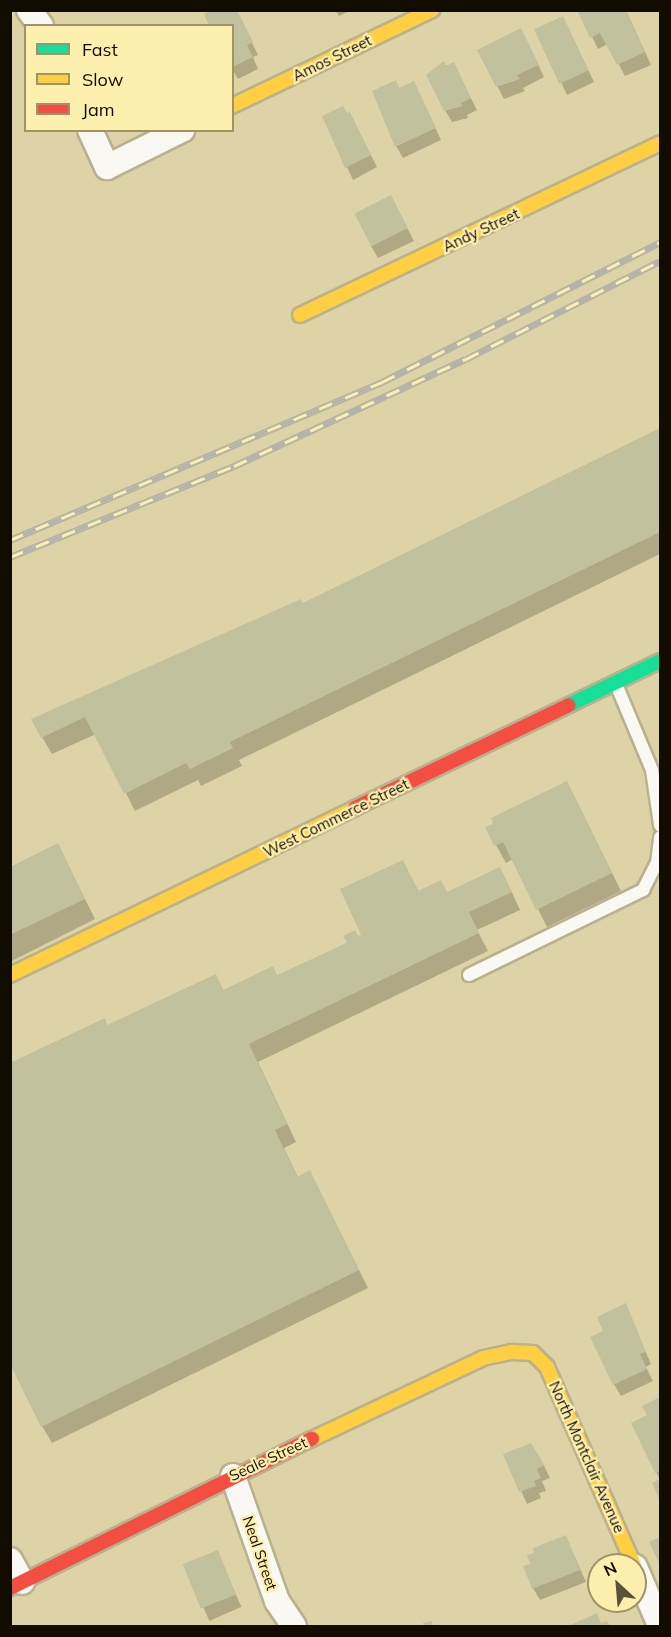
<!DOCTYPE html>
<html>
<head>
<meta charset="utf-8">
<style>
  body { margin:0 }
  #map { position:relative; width:671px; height:1637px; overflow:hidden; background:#ddd3a6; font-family:Mulish,sans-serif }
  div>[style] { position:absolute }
  .shadow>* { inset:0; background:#0003; transform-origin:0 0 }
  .building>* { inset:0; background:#c2c19d; transform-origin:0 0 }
  .roads { filter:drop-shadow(2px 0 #b9b18e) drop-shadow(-2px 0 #b9b18e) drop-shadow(0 2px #b9b18e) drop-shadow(0 -2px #b9b18e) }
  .lane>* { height:12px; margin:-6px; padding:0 6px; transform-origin:6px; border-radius:6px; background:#faf8f2 }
  .street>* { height:24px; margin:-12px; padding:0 12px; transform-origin:12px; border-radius:12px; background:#faf8f2 }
  .fast>* { height:14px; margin:-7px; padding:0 7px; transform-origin:7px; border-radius:7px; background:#16e098 }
  .slow>* { height:14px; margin:-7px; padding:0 7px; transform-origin:7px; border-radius:7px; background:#ffcf43 }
  .jam>* { height:14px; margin:-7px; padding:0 7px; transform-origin:7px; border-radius:7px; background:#f24e42 }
  .rail>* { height:7px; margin-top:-3.5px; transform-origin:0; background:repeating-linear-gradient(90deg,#fdefae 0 14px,#b6b4a9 0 28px); box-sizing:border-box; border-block:2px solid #b6b4a9 }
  span { translate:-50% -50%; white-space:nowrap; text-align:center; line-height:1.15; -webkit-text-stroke:4.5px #fdefae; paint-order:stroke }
  .street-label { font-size:15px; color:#120c00 }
  .frame { position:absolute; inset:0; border:12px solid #120c00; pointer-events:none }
  .legend { position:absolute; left:24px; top:24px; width:210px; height:108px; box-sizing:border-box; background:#fdefae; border:2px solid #9f9468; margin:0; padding:8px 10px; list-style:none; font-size:18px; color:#120c00 }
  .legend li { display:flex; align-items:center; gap:12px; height:30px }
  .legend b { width:30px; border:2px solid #9f9468 }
  .north { position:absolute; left:587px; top:1553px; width:60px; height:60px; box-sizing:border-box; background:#fdefae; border:2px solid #9f9468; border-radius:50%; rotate:334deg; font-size:16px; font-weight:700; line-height:24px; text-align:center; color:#120c00 }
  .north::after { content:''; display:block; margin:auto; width:21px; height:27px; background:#59523a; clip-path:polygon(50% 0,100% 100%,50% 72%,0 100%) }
</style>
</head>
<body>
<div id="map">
  <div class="shadow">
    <div style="clip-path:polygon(236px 10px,258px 55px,253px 57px,258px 69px,238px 79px,232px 69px)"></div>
    <div style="clip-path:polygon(335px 10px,351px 10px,339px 16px)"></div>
    <div style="clip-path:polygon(579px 10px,626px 10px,651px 65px,625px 76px,608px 44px,598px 49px)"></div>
    <div style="clip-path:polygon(536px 30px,569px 30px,594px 82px,567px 95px)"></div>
    <div style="clip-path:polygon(527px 42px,544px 77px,523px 88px,525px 91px,504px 99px,479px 51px)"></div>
    <div style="clip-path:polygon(453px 64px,477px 110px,467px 115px,468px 118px,452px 122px,445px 110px,435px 68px)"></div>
    <div style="clip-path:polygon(399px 90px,420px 95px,441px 140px,403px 158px,396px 146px)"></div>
    <div style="clip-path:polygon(324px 117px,356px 126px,377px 167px,353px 180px)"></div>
    <div style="clip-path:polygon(397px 209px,414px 241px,378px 258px,371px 246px)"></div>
    <div style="clip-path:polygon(660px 430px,660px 554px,239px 760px,242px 766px,201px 786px,198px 780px,135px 811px,96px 734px,52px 754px,42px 737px)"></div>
    <div style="clip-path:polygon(576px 800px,621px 891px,547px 927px,513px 859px,506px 863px,496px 845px,495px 824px)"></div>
    <div style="clip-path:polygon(58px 845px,95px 919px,10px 962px,10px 869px)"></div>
    <div style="clip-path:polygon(403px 862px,419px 892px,447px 893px,509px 886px,520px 910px,477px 930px,488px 951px,258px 1062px,296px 1142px,284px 1148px,298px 1178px,310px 1172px,368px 1288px,52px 1443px,42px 1426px,108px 1027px,215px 976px,224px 991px,278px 977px,363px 935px)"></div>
    <div style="clip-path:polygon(625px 1305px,651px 1364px,646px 1367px,653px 1381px,621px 1396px,614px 1384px,605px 1331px)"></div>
    <div style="clip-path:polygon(660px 1398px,660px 1480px,633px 1424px,649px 1416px,644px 1406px)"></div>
    <div style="clip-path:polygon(505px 1455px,539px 1456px,550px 1478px,542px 1481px,546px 1491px,539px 1493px,541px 1498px,527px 1504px)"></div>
    <div style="clip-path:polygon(566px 1537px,586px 1582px,540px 1600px,533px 1588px,532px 1565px)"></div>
    <div style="left:217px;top:1552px;width:60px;height:35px;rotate:66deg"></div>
    <div style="clip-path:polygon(596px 1615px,602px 1625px,607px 1623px,609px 1626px,571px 1626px)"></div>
  </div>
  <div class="building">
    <div style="clip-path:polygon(211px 10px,237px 10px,253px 42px,247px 45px,253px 57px,232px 67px,232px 26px,209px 26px,204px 14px)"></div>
    <div style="clip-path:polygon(577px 10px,626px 10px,645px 52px,617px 65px,600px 33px,590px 38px)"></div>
    <div style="left:563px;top:16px;width:60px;height:32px;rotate:65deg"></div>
    <div style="clip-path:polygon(521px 28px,539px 65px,517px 75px,520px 79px,496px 87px,477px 50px)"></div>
    <div style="clip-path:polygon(444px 61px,446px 66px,454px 62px,471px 98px,461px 103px,463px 106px,444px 111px,426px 75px)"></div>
    <div style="clip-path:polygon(396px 80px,399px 88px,414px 81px,436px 128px,395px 147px,372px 91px)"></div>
    <div style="clip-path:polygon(343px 106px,347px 113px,350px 112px,371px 155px,345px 168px,322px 116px)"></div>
    <div style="left:391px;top:195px;width:37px;height:41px;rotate:63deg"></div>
    <div style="clip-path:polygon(660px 428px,660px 532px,230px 742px,233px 748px,190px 769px,186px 763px,124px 794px,85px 717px,41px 738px,31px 719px,301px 599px,303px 603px)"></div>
    <div style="clip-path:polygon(567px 781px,612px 873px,536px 910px,503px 842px,494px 846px,485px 827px,493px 824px,491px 818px)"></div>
    <div style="clip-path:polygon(58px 843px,85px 899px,10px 935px,10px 867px)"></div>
    <div style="clip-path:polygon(403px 860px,418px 891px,441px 880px,447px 892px,500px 867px,512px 892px,469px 912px,479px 933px,249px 1044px,287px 1124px,275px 1130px,297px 1177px,310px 1170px,359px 1270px,41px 1427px,10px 1364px,10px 1063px,105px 1018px,107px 1025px,216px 974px,223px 990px,273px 966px,277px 975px,347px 943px,343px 936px,355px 930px,358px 936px,361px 935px,340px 889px)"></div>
    <div style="clip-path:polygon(626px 1303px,646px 1352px,640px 1354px,647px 1369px,613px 1385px,590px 1337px,603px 1331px,597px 1317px)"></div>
    <div style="clip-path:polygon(660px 1397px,660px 1471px,655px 1473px,631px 1423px,647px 1415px,642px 1406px)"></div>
    <div style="clip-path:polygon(531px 1443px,544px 1465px,537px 1469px,541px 1478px,534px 1481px,536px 1486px,519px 1492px,503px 1454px)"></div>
    <div style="clip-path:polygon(660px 1479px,660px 1501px,652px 1483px)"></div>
    <div style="clip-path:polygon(566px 1535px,580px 1570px,532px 1589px,523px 1566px,530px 1564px,527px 1555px,534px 1553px,533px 1548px)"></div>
    <div style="clip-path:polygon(660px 1537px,660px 1565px,649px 1542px)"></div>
    <div style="left:218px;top:1550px;width:48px;height:38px;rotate:68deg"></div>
    <div style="clip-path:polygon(597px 1613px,601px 1623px,607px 1621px,610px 1626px,568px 1626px)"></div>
    <div style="clip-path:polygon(432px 1621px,433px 1626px,424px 1626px,423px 1623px)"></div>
  </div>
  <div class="roads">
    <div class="lane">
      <div style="left:616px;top:684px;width:93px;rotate:67.3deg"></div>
      <div style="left:652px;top:770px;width:56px;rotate:81.7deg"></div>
      <div style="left:469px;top:975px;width:194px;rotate:-26deg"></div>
      <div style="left:643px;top:890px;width:30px;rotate:-63deg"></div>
      <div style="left:657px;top:863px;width:26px;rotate:-83deg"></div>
    </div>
    <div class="street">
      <div style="left:29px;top:10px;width:20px;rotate:53deg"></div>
      <div style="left:90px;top:130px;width:41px;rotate:65.3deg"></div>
      <div style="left:107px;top:167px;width:84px;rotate:-26.3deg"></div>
      <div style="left:233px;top:1476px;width:133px;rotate:70.6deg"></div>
      <div style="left:277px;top:1601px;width:30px;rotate:56deg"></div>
      <div style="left:10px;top:1560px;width:25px;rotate:61deg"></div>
      <div style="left:635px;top:1567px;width:63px;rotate:66.7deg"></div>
    </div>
    <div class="fast">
      <div style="left:569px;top:705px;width:101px;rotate:-25.8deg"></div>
    </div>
    <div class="slow">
      <div style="left:232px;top:106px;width:222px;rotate:-25.6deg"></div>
      <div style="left:300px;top:315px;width:399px;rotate:-25.5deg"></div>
      <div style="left:10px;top:975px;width:383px;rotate:-25.8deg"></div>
      <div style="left:312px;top:1439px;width:189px;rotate:-25.3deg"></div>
      <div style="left:483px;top:1358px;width:30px;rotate:-12deg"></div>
      <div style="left:512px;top:1352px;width:21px;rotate:3deg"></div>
      <div style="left:533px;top:1353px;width:20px;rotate:45deg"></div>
      <div style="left:547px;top:1367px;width:216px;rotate:66.3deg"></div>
    </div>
    <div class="jam">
      <div style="left:355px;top:808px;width:237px;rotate:-25.7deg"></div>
      <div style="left:10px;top:1588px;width:337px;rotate:-26.3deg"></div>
    </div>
  </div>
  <div class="rail">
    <div style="left:10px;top:540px;width:404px;rotate:-23deg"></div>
    <div style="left:382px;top:382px;width:311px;rotate:-26.7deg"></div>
    <div style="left:10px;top:557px;width:242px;rotate:-22.1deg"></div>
    <div style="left:234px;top:466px;width:255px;rotate:-24.8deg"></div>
    <div style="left:466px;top:359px;width:217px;rotate:-26.8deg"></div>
  </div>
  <div class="street-label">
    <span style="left:332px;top:58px;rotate:-26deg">Amos Street</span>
    <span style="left:481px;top:230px;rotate:-25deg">Andy Street</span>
    <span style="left:336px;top:818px;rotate:-26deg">West Commerce Street</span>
    <span style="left:587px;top:1457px;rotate:66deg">North Montclair Avenue</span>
    <span style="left:268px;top:1459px;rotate:-25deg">Seale Street</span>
    <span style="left:260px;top:1553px;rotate:71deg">Neal Street</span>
  </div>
  <div class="frame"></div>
  <ul class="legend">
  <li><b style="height:8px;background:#16e098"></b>Fast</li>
  <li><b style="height:8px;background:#ffcf43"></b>Slow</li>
  <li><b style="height:8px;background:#f24e42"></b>Jam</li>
  </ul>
  <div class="north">N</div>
</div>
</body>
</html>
